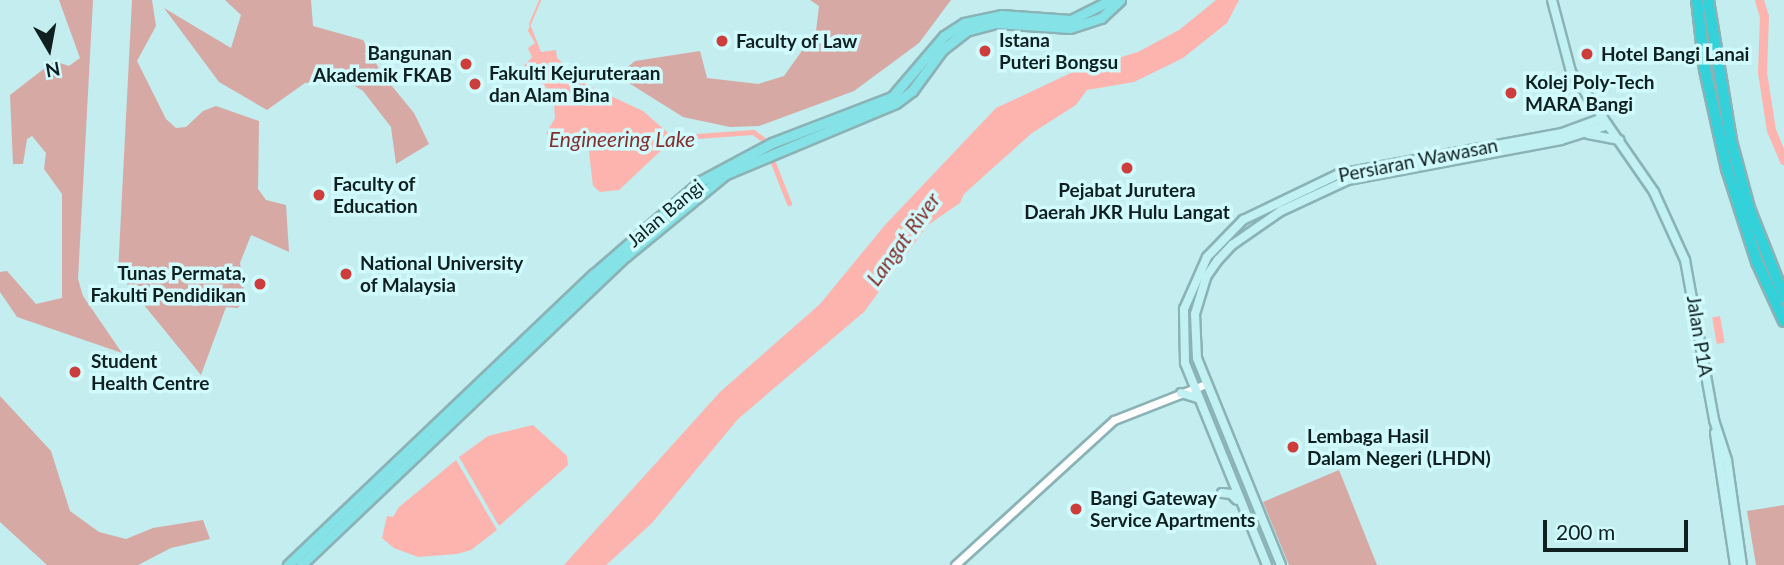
<!DOCTYPE html>
<html>
<head>
<meta charset="utf-8">
<style>
  body { margin:0 }
  #map { position:relative; width:1784px; height:565px; overflow:hidden; background:#c3edef; font-family:Lato,sans-serif }
  div>[style] { position:absolute }
  .green>* { inset:0; background:#d6a9a5 }
  .water>* { inset:0; background:#fdb4ae; transform-origin:0 0 }
  .stream>* { height:2px; margin:-1px; padding:0 1px; transform-origin:1px; border-radius:1px; background:#fdb4ae }
  .canal>* { height:5px; margin:-2.5px; padding:0 2.5px; transform-origin:2.5px; border-radius:2.5px; background:#fdb4ae }
  .river>* { height:9px; margin:-4.5px; padding:0 4.5px; transform-origin:4.5px; border-radius:4.5px; background:#fdb4ae }
  .roads { filter:drop-shadow(2px 0 #8bb2b5) drop-shadow(-2px 0 #8bb2b5) drop-shadow(0 2px #8bb2b5) drop-shadow(0 -2px #8bb2b5) }
  .tertiary>* { height:7px; margin:-3.5px; padding:0 3.5px; transform-origin:3.5px; border-radius:3.5px; background:#fff }
  .secondary>* { height:8px; margin:-4px; padding:0 4px; transform-origin:4px; border-radius:4px; background:#c2f1f4 }
  .primary>* { height:9px; margin:-4.5px; padding:0 4.5px; transform-origin:4.5px; border-radius:4.5px; background:#85e3e8 }
  .motorway>* { height:10px; margin:-5px; padding:0 5px; transform-origin:5px; border-radius:5px; background:#33d1d9 }
  .dots>* { width:19px; height:19px; translate:-50% -50%; box-sizing:border-box; border:4px solid #d0fafc; border-radius:50% }
  span { translate:-50% -50%; white-space:nowrap; text-align:center; line-height:1.15; -webkit-text-stroke:7px #d0fafc; paint-order:stroke }
  .poi-label { font-size:19px; color:#102021; font-weight:700 }
  .left { translate:0 -50%; text-align:left }
  .right { translate:-100% -50%; text-align:right }
  .street-label { font-size:19px; color:#102021 }
  .water-label { font-size:21px; color:#84302e; font-style:italic }
  .north { position:absolute; left:14px; top:14px; width:70px; height:70px; -webkit-text-stroke:5px #d0fafc; paint-order:stroke; rotate:170deg; font-size:19px; font-weight:700; line-height:28px; text-align:center; color:#102021 }
  .north::after { content:''; display:block; margin:auto; width:24px; height:32px; background:#102021; clip-path:polygon(50% 0,100% 100%,50% 72%,0 100%) }
  .scale { position:absolute; left:1543px; top:520px; width:145px; height:32px; box-sizing:border-box; border:4px solid #102021; border-top:0; padding-left:9px; font-size:21px; line-height:24px; white-space:nowrap; color:#102021; -webkit-text-stroke:5px #d0fafc; paint-order:stroke }
</style>
</head>
<body>
<div id="map">
  <div class="green">
    <div style="clip-path:polygon(59px 0,93px 0,78px 279px,83px 296px,122px 353px,17px 317px,0 292px,0 272px,7px 271px,36px 304px,62px 298px,62px 194px,44px 169px,46px 153px,32px 136px,27px 139px,23px 164px,13px 164px,10px 95px,54px 61px,69px 66px,80px 58px)"></div>
    <div style="clip-path:polygon(132px 0,152px 0,156px 26px,137px 61px,166px 119px,176px 128px,186px 127px,203px 111px,216px 106px,259px 121px,258px 189px,266px 200px,286px 205px,289px 252px,251px 235px,240px 263px,245px 297px,238px 308px,226px 307px,201px 375px,118px 273px)"></div>
    <div style="clip-path:polygon(225px 0,311px 0,313px 26px,363px 40px,382px 74px,414px 113px,429px 144px,396px 164px,391px 127px,363px 91px,345px 80px,305px 83px,267px 110px,219px 82px,164px 8px,231px 48px,241px 15px)"></div>
    <div style="clip-path:polygon(810px 0,951px 0,919px 43px,854px 91px,759px 126px,730px 127px,683px 117px,624px 80px,624px 70px,635px 61px,700px 51px,707px 78px,758px 84px,784px 76px,816px 31px,819px 6px)"></div>
    <div style="clip-path:polygon(0 396px,51px 451px,70px 511px,99px 532px,126px 539px,153px 528px,203px 520px,210px 539px,171px 548px,138px 565px,47px 565px,0 522px)"></div>
    <div style="clip-path:polygon(1339px 470px,1377px 565px,1289px 565px,1263px 502px)"></div>
    <div style="clip-path:polygon(1784px 505px,1784px 565px,1756px 565px,1747px 511px)"></div>
  </div>
  <div class="water">
    <div style="clip-path:polygon(1216px 0,1239px 0,1227px 23px,1183px 58px,1134px 82px,1087px 90px,1076px 105px,1032px 133px,964px 194px,960px 203px,928px 225px,864px 312px,738px 419px,652px 523px,614px 558px,606px 565px,564px 565px,720px 392px,820px 304px,885px 225px,996px 108px,1075px 71px,1138px 52px,1179px 30px)"></div>
    <div style="clip-path:polygon(530px 24px,541px 52px,556px 50px,557px 58px,587px 85px,643px 111px,667px 132px,669px 143px,619px 190px,600px 192px,593px 186px,588px 143px,546px 134px,555px 118px,554px 103px,550px 91px,523px 67px,532px 57px,528px 48px,535px 43px,528px 31px)"></div>
    <div style="left:1720px;top:316px;width:27px;height:8px;rotate:80deg"></div>
    <div style="clip-path:polygon(533px 425px,567px 456px,568px 465px,499px 526px,459px 457px,488px 436px)"></div>
    <div style="clip-path:polygon(456px 460px,497px 530px,471px 550px,457px 554px,418px 557px,394px 548px,382px 538px,387px 516px,393px 517px,399px 507px)"></div>
  </div>
  <div class="stream">
    <div style="left:530px;top:24px;width:26px;rotate:-67deg"></div>
  </div>
  <div class="canal">
    <div style="left:668px;top:138px;width:85px;rotate:-4deg"></div>
    <div style="left:753px;top:132px;width:14px;rotate:36deg"></div>
    <div style="left:764px;top:140px;width:68px;rotate:68.4deg"></div>
  </div>
  <div class="river">
    <div style="left:1759px;top:0;width:17px;rotate:73deg"></div>
    <div style="left:1764px;top:16px;width:56px;rotate:92deg"></div>
    <div style="left:1762px;top:72px;width:59px;rotate:81.2deg"></div>
    <div style="left:1771px;top:130px;width:33px;rotate:67deg"></div>
  </div>
  <div class="roads">
    <div class="tertiary">
      <div style="left:955px;top:565px;width:215px;rotate:-42.4deg"></div>
      <div style="left:1114px;top:420px;width:99px;rotate:-21.4deg"></div>
    </div>
    <div class="secondary">
      <div style="left:1552px;top:0;width:74px;rotate:75.2deg"></div>
      <div style="left:1571px;top:72px;width:146px;rotate:55.3deg"></div>
      <div style="left:1654px;top:192px;width:75px;rotate:65.5deg"></div>
      <div style="left:1685px;top:260px;width:163px;rotate:79.7deg"></div>
      <div style="left:1714px;top:420px;width:42px;rotate:72deg"></div>
      <div style="left:1727px;top:460px;width:106px;rotate:81.9deg"></div>
      <div style="left:1588px;top:134px;width:32px;rotate:11deg"></div>
      <div style="left:1181px;top:393px;width:17px;rotate:17deg"></div>
      <div style="left:1715px;top:433px;width:134px;rotate:81.4deg"></div>
      <div style="left:1222px;top:493px;width:9px;rotate:6deg"></div>
      <div style="left:1231px;top:494px;width:8px;rotate:45deg"></div>
      <div style="left:1267px;top:565px;width:218px;rotate:-112.1deg"></div>
      <div style="left:1185px;top:363px;width:54px;rotate:-91.1deg"></div>
      <div style="left:1184px;top:309px;width:57px;rotate:-66.1deg"></div>
      <div style="left:1207px;top:257px;width:52px;rotate:-45.8deg"></div>
      <div style="left:1243px;top:220px;width:106px;rotate:-25.6deg"></div>
      <div style="left:1339px;top:174px;width:227px;rotate:-10.4deg"></div>
      <div style="left:1562px;top:133px;width:44px;rotate:-20.1deg"></div>
      <div style="left:1281px;top:565px;width:223px;rotate:-112.1deg"></div>
      <div style="left:1197px;top:358px;width:44px;rotate:-92.6deg"></div>
      <div style="left:1195px;top:314px;width:39px;rotate:-73deg"></div>
      <div style="left:1206px;top:277px;width:21px;rotate:-55deg"></div>
      <div style="left:1218px;top:260px;width:21px;rotate:-47deg"></div>
      <div style="left:1232px;top:245px;width:60px;rotate:-34.8deg"></div>
      <div style="left:1281px;top:211px;width:74px;rotate:-24.8deg"></div>
      <div style="left:1348px;top:180px;width:217px;rotate:-10.6deg"></div>
      <div style="left:1561px;top:140px;width:49px;rotate:-17.7deg"></div>
    </div>
    <div class="primary">
      <div style="left:288px;top:565px;width:422px;rotate:-43.6deg"></div>
      <div style="left:594px;top:274px;width:142px;rotate:-41deg"></div>
      <div style="left:701px;top:181px;width:81px;rotate:-28.2deg"></div>
      <div style="left:772px;top:143px;width:129px;rotate:-21deg"></div>
      <div style="left:892px;top:97px;width:80px;rotate:-49.6deg"></div>
      <div style="left:944px;top:36px;width:24px;rotate:-33deg"></div>
      <div style="left:964px;top:23px;width:38px;rotate:-12deg"></div>
      <div style="left:1001px;top:15px;width:70px;rotate:4.1deg"></div>
      <div style="left:1071px;top:20px;width:45px;rotate:-26.6deg"></div>
      <div style="left:301px;top:565px;width:448px;rotate:-43.6deg"></div>
      <div style="left:626px;top:256px;width:129px;rotate:-39.4deg"></div>
      <div style="left:726px;top:174px;width:184px;rotate:-22.7deg"></div>
      <div style="left:896px;top:103px;width:20px;rotate:-37deg"></div>
      <div style="left:912px;top:91px;width:51px;rotate:-53.8deg"></div>
      <div style="left:942px;top:50px;width:31px;rotate:-38deg"></div>
      <div style="left:966px;top:31px;width:31px;rotate:-15deg"></div>
      <div style="left:996px;top:23px;width:74px;rotate:3.9deg"></div>
      <div style="left:1070px;top:28px;width:33px;rotate:-18deg"></div>
      <div style="left:1101px;top:18px;width:26px;rotate:-43deg"></div>
    </div>
    <div class="motorway">
      <div style="left:1697px;top:0;width:70px;rotate:83.5deg"></div>
      <div style="left:1705px;top:70px;width:101px;rotate:77.5deg"></div>
      <div style="left:1727px;top:169px;width:98px;rotate:72.1deg"></div>
      <div style="left:1757px;top:262px;width:65px;rotate:65.4deg"></div>
      <div style="left:1708px;top:0;width:143px;rotate:80.7deg"></div>
      <div style="left:1731px;top:141px;width:69px;rotate:75deg"></div>
      <div style="left:1749px;top:208px;width:96px;rotate:68.5deg"></div>
    </div>
  </div>
  <div class="dots">
    <div style="left:722px;top:41px;background:#cc3d3c"></div>
    <div style="left:985px;top:51px;background:#cc3d3c"></div>
    <div style="left:1587px;top:54px;background:#cc3d3c"></div>
    <div style="left:466px;top:64px;background:#cc3d3c"></div>
    <div style="left:475px;top:84px;background:#cc3d3c"></div>
    <div style="left:1511px;top:93px;background:#cc3d3c"></div>
    <div style="left:1127px;top:168px;background:#cc3d3c"></div>
    <div style="left:319px;top:195px;background:#cc3d3c"></div>
    <div style="left:346px;top:274px;background:#cc3d3c"></div>
    <div style="left:260px;top:284px;background:#cc3d3c"></div>
    <div style="left:75px;top:372px;background:#cc3d3c"></div>
    <div style="left:1293px;top:447px;background:#cc3d3c"></div>
    <div style="left:1076px;top:509px;background:#cc3d3c"></div>
  </div>
  <div class="poi-label">
    <span class="left" style="left:999px;top:51px">Istana<br>Puteri Bongsu</span>
    <span class="left" style="left:736px;top:41px">Faculty of Law</span>
    <span class="right" style="left:452px;top:64px">Bangunan<br>Akademik FKAB</span>
    <span class="left" style="left:1601px;top:54px">Hotel Bangi Lanai</span>
    <span class="left" style="left:489px;top:84px">Fakulti Kejuruteraan<br>dan Alam Bina</span>
    <span class="left" style="left:1525px;top:93px">Kolej Poly-Tech<br>MARA Bangi</span>
    <span class="left" style="left:333px;top:195px">Faculty of<br>Education</span>
    <span style="left:1127px;top:201px">Pejabat Jurutera<br>Daerah JKR Hulu Langat</span>
    <span class="left" style="left:360px;top:274px">National University<br>of Malaysia</span>
    <span class="right" style="left:246px;top:284px">Tunas Permata,<br>Fakulti Pendidikan</span>
    <span class="left" style="left:91px;top:372px">Student<br>Health Centre</span>
    <span class="left" style="left:1307px;top:447px">Lembaga Hasil<br>Dalam Negeri (LHDN)</span>
    <span class="left" style="left:1090px;top:509px">Bangi Gateway<br>Service Apartments</span>
  </div>
  <div class="street-label">
    <span style="left:1418px;top:160px;rotate:-11deg">Persiaran Wawasan</span>
    <span style="left:665px;top:213px;rotate:-40deg">Jalan Bangi</span>
    <span style="left:1700px;top:336px;rotate:81deg">Jalan P1A</span>
  </div>
  <div class="water-label">
    <span style="left:622px;top:139px">Engineering Lake</span>
    <span style="left:903px;top:239px;rotate:-54deg">Langat River</span>
  </div>
  <div class="north">N</div>
  <div class="scale">200 m</div>
</div>
</body>
</html>
